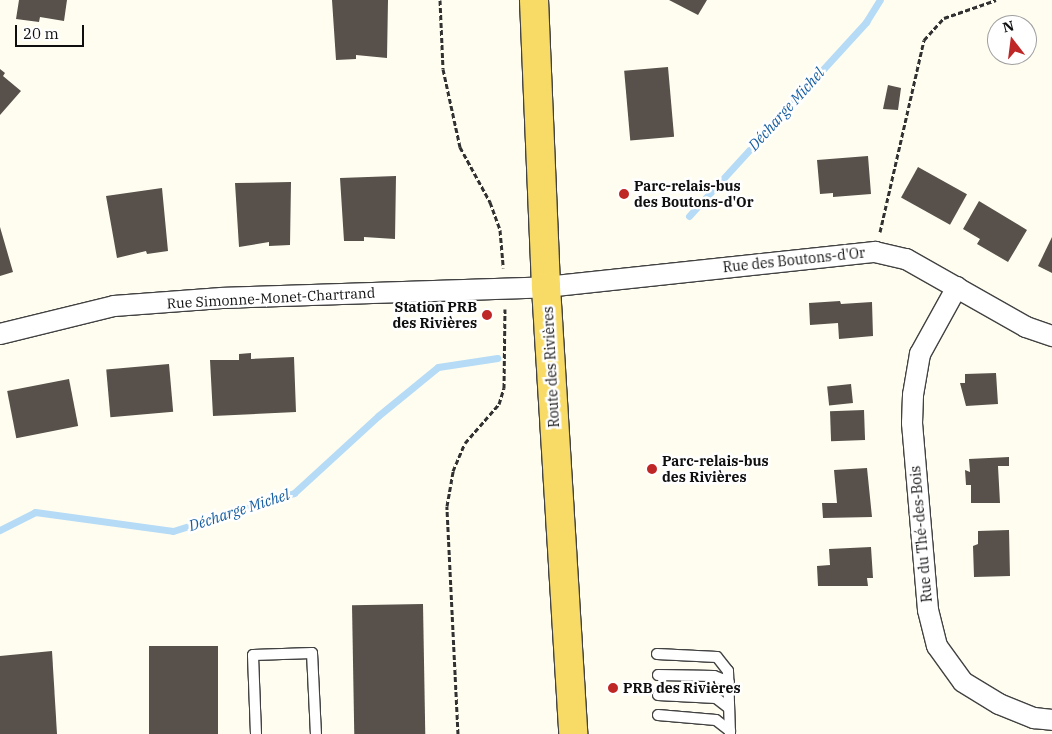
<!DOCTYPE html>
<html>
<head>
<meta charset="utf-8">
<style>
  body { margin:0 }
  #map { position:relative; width:1052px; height:734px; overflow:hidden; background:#fffdf0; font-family:"IBM Plex Serif",serif }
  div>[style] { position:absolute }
  .stream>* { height:7px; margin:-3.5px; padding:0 3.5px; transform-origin:3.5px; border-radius:3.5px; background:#b5dbf6 }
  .building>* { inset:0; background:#57504b; transform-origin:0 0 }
  .path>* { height:3px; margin-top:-1.5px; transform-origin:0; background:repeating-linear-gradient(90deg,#313131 0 5px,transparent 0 7.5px) }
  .roads { filter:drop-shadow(1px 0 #424242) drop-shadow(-1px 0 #424242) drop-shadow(0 1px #424242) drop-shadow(0 -1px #424242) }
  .lane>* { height:10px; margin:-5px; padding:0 5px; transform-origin:5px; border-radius:5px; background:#fff }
  .street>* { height:20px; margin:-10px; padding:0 10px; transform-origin:10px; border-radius:10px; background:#fff }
  .primary>* { height:28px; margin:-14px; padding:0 14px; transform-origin:14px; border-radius:14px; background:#f8db67 }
  .dots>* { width:14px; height:14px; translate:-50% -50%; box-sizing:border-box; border:2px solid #fff; border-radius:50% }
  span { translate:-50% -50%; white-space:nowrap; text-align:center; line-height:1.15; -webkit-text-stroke:5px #fff; paint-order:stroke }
  .poi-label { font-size:14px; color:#0f0f0f; font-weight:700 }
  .left { translate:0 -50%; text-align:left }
  .right { translate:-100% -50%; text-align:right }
  .street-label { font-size:14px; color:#0f0f0f }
  .water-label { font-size:15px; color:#175fa1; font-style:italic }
  .north { position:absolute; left:987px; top:15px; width:50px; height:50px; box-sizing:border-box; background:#fff; border:1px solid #9f9f9f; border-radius:50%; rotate:345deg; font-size:14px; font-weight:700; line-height:20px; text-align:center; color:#0f0f0f }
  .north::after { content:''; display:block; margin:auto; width:18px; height:22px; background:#bf2626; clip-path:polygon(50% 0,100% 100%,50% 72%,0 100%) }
  .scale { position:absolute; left:15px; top:25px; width:69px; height:22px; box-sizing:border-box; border:2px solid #0f0f0f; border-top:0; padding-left:6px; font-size:15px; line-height:18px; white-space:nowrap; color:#0f0f0f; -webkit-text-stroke:4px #fff; paint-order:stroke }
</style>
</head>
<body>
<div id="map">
  <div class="stream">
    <div style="left:689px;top:216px;width:263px;rotate:-47.6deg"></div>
    <div style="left:866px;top:22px;width:26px;rotate:-58deg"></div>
    <div style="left:0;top:530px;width:39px;rotate:-27deg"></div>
    <div style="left:35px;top:512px;width:139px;rotate:7.8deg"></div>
    <div style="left:173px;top:531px;width:127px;rotate:-17.4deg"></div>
    <div style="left:294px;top:493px;width:114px;rotate:-42.5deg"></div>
    <div style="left:378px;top:416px;width:77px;rotate:-39.2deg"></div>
    <div style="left:438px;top:367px;width:60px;rotate:-8.7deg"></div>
  </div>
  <div class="building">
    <div style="clip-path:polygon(19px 0,67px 0,64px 21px,40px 17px,39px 22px,16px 19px)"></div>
    <div style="clip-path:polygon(332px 0,388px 0,387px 58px,356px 55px,356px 59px,336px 60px)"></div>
    <div style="clip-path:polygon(669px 0,707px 0,698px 15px)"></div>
    <div style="left:668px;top:67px;width:70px;height:44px;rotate:85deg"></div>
    <div style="clip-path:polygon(0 69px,5px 73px,3px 76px,21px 91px,0 115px)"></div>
    <div style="clip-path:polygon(888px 85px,901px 88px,898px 110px,883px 109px)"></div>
    <div style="clip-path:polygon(868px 156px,871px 194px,833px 197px,833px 193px,820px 194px,817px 160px)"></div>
    <div style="left:918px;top:167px;width:56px;height:35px;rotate:29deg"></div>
    <div style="clip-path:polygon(396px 176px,395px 239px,364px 237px,364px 241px,344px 241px,340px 178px)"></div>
    <div style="clip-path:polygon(291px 182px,290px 245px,269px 246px,269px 242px,239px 247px,235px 183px)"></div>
    <div style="clip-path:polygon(162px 188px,168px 251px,147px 254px,146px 251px,117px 258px,106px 196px)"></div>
    <div style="clip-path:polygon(979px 201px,1027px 230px,1008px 262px,977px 244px,980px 239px,963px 229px)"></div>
    <div style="clip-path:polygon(0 227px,13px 272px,0 276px)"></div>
    <div style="clip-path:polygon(1052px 237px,1052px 273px,1038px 266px)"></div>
    <div style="clip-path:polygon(840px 301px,841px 304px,872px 302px,873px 336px,839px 339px,838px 323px,810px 325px,809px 303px)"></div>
    <div style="clip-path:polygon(251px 353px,251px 359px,294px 357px,296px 412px,213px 416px,210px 360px,239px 360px,239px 354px)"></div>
    <div style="left:169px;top:364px;width:48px;height:63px;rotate:85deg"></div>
    <div style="clip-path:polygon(996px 373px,998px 404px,966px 406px,960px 383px,965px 383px,965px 374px)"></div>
    <div style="left:69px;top:379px;width:48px;height:63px;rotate:79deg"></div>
    <div style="left:851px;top:384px;width:19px;height:24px;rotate:84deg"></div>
    <div style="left:864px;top:410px;width:30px;height:34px;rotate:88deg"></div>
    <div style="clip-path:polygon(1009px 457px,1009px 466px,998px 466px,1000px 503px,971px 503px,971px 485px,966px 485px,965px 470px,970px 472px,969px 459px)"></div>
    <div style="clip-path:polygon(867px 468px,872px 517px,823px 518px,822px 503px,837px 503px,834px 470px)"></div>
    <div style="clip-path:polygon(1009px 530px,1010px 576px,974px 577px,973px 546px,978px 544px,978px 531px)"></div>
    <div style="clip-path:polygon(871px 547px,873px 578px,867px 578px,868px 586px,818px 586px,817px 566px,830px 565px,829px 549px)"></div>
    <div style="left:423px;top:604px;width:130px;height:71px;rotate:89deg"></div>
    <div style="left:149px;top:646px;width:69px;height:88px"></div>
    <div style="clip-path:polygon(52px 651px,57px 734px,0 734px,0 656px)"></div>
  </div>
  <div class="path">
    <div style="left:440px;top:0;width:69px;rotate:87.5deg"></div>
    <div style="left:443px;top:69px;width:80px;rotate:77.7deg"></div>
    <div style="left:460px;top:147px;width:63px;rotate:61.4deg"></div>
    <div style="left:490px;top:202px;width:30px;rotate:70deg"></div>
    <div style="left:500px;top:230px;width:38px;rotate:85deg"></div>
    <div style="left:880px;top:232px;width:197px;rotate:-77.1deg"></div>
    <div style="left:924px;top:40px;width:30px;rotate:-48deg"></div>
    <div style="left:944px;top:18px;width:55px;rotate:-19.1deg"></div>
    <div style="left:458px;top:734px;width:228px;rotate:-92.8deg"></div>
    <div style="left:447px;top:506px;width:36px;rotate:-80deg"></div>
    <div style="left:453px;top:471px;width:30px;rotate:-67deg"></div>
    <div style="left:465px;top:443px;width:52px;rotate:-48.9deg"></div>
    <div style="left:499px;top:404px;width:17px;rotate:-73deg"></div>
    <div style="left:504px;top:388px;width:79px;rotate:-89.3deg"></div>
  </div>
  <div class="roads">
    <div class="lane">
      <div style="left:657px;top:654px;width:60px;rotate:2.9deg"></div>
      <div style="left:717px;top:657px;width:18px;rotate:52deg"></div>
      <div style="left:728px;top:671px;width:63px;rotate:88.2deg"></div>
      <div style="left:658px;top:675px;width:56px;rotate:1deg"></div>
      <div style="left:714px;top:676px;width:16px;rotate:22deg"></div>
      <div style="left:658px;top:695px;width:58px;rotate:3deg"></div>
      <div style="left:716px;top:698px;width:16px;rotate:38deg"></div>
      <div style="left:658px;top:715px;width:58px;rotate:4.9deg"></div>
      <div style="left:716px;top:720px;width:18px;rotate:38deg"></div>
      <div style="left:256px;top:734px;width:79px;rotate:-92.2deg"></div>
      <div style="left:253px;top:655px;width:59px;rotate:-1.9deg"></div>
      <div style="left:312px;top:653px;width:81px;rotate:87.2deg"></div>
    </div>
    <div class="street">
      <div style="left:957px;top:287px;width:77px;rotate:118.9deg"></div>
      <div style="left:920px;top:354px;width:42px;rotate:99.7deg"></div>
      <div style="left:913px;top:395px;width:28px;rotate:92deg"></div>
      <div style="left:912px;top:423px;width:188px;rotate:85.1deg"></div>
      <div style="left:928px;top:610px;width:37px;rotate:76deg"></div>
      <div style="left:937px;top:646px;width:44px;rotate:54.2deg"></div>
      <div style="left:963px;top:682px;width:42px;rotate:31.4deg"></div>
      <div style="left:999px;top:704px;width:38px;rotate:22deg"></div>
      <div style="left:1034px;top:718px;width:18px;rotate:6deg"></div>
      <div style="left:0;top:334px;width:117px;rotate:-13.8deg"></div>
      <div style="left:114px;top:306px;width:108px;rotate:-4.2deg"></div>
      <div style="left:222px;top:298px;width:324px;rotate:-1.9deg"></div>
      <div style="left:546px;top:287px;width:331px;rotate:-6.1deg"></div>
      <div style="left:875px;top:252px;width:32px;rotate:13deg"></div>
      <div style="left:906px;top:259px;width:138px;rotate:29.5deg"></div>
      <div style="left:1026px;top:327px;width:28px;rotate:19deg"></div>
    </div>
    <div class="primary">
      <div style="left:534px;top:0;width:287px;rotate:87.6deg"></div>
      <div style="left:546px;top:287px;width:448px;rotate:86.5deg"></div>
    </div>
  </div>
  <div class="dots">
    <div style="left:624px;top:194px;background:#bf2626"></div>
    <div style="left:487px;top:315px;background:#bf2626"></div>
    <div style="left:652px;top:469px;background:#bf2626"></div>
    <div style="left:613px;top:688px;background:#bf2626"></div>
  </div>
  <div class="poi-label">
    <span class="left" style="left:634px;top:194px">Parc-relais-bus<br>des Boutons-d'Or</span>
    <span class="right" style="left:477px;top:315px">Station PRB<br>des Rivières</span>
    <span class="left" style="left:662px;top:469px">Parc-relais-bus<br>des Rivières</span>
    <span class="left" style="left:623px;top:688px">PRB des Rivières</span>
  </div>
  <div class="street-label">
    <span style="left:794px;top:260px;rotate:-6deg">Rue des Boutons-d'Or</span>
    <span style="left:271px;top:298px;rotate:-3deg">Rue Simonne-Monet-Chartrand</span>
    <span style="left:551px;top:367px;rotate:-93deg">Route des Rivières</span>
    <span style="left:921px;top:534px;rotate:-95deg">Rue du Thé-des-Bois</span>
  </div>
  <div class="water-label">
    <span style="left:786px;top:109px;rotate:-48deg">Décharge Michel</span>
    <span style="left:239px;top:510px;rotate:-18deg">Décharge Michel</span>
  </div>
  <div class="north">N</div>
  <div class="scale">20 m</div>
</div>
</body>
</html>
